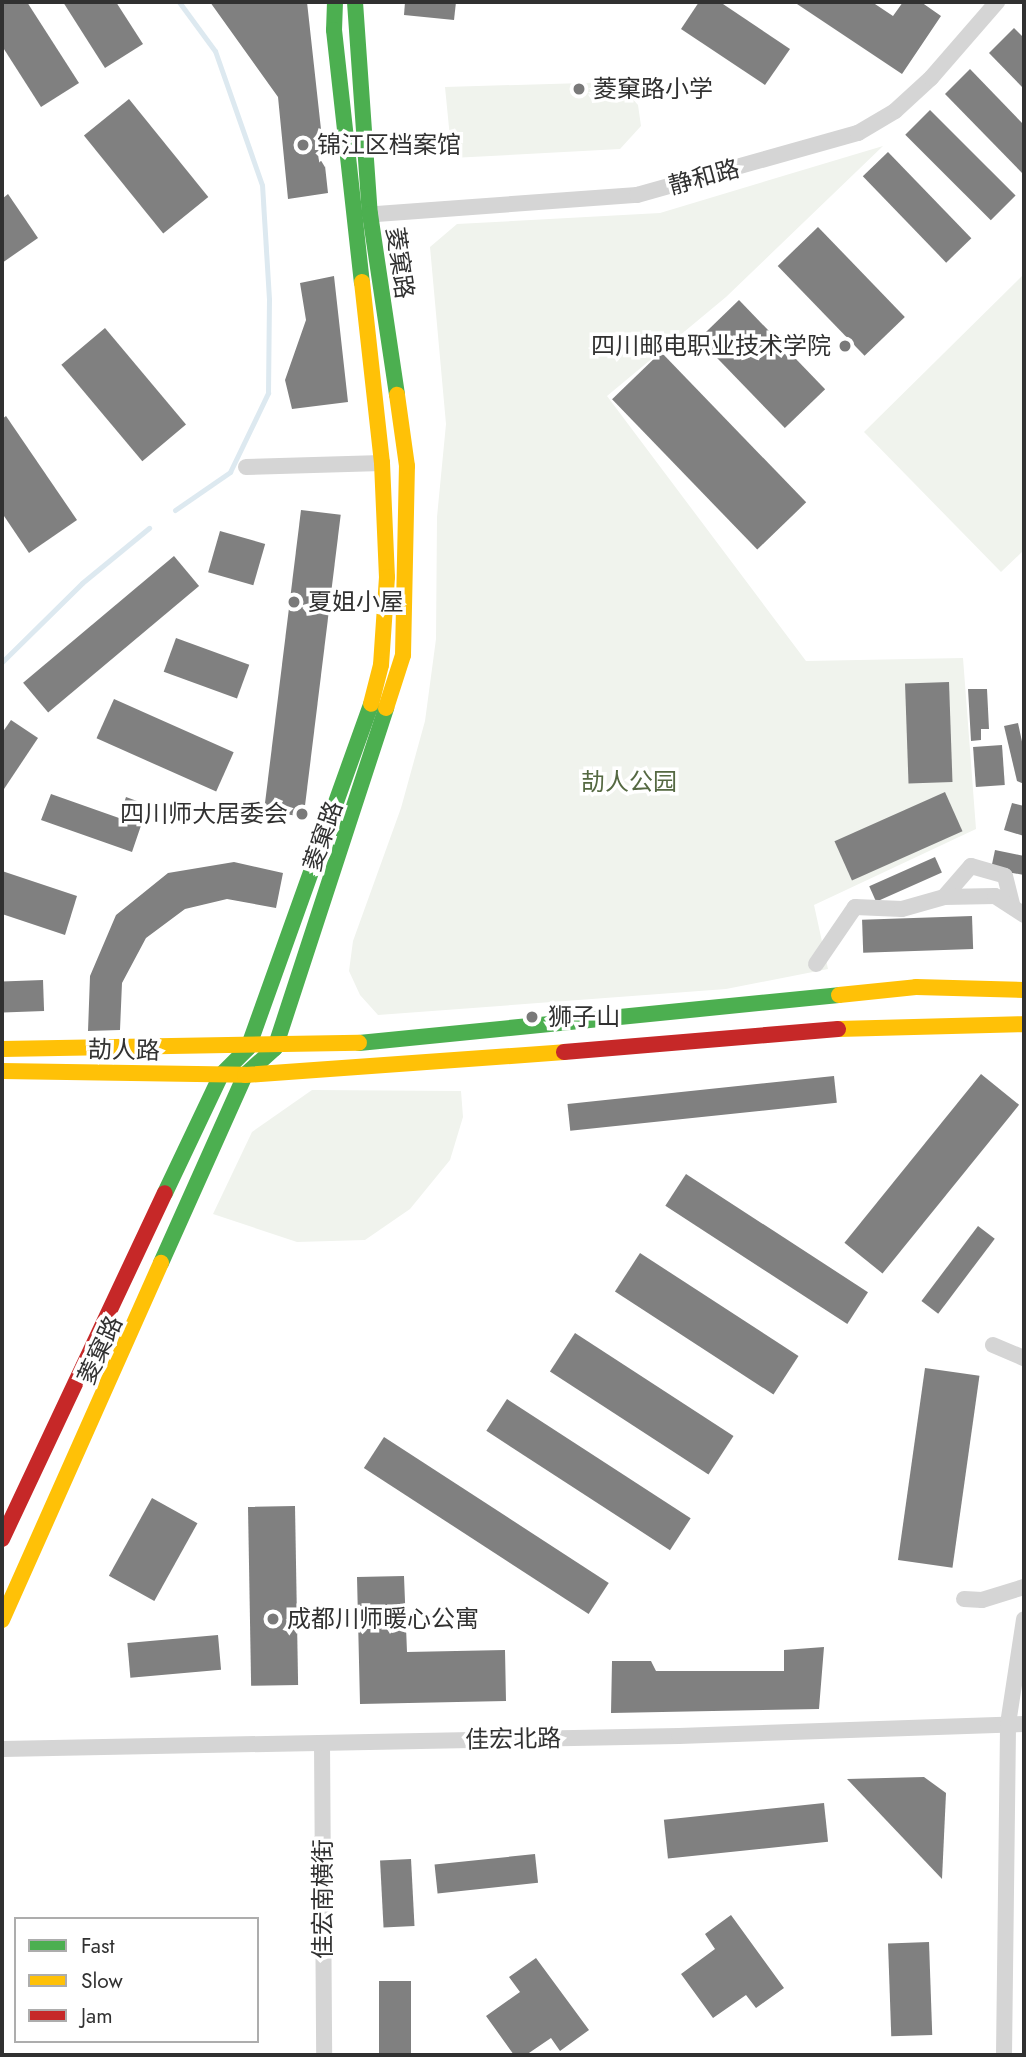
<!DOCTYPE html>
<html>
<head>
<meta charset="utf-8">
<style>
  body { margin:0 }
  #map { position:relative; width:1026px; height:2057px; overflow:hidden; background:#fff; font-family:Jost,"Noto Sans SC",sans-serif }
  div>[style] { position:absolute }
  .green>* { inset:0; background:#f0f3ed }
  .stream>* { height:5px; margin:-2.5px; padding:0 2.5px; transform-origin:2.5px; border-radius:2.5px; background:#dde9f0 }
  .building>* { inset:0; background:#808080; transform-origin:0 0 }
  .street>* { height:16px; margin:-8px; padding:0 8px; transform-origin:8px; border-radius:8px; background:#d5d5d5 }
  .fast>* { height:16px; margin:-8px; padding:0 8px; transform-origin:8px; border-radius:8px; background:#4caf50 }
  .slow>* { height:16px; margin:-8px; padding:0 8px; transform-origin:8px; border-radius:8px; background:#ffc107 }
  .jam>* { height:16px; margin:-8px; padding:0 8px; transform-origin:8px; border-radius:8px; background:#c62828 }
  .dots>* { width:19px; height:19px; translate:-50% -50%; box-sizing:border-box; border:4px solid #fff; border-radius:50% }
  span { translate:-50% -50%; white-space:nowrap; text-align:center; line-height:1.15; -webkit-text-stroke:7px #fff; paint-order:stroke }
  .poi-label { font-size:24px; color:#313131 }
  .left { translate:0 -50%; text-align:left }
  .right { translate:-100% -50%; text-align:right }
  .street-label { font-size:24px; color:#313131 }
  .park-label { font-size:24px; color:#556942 }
  .frame { position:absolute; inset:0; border:4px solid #313131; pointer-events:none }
  .legend { position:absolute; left:14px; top:1917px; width:245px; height:126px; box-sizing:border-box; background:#fff; border:2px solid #adadad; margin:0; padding:9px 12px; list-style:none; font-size:21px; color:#313131 }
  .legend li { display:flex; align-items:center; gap:14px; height:35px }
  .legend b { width:35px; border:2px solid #adadad }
</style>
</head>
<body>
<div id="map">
  <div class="green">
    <div style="clip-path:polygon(618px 82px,638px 105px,641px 126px,620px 149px,452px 158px,445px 87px)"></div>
    <div style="clip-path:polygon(883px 146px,726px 297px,607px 396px,806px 661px,963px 658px,976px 829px,814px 905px,828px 969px,726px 989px,378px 1015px,360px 995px,349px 971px,353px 941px,401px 808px,425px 721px,436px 639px,437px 517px,446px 424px,430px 247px,457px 224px,660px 213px)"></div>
    <div style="clip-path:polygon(1024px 274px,1024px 550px,1001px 572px,864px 432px)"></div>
    <div style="clip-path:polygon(312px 1090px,461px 1091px,463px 1117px,450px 1160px,410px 1209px,365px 1240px,297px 1242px,213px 1214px,252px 1132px)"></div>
  </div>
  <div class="stream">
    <div style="left:175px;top:510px;width:67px;rotate:-34.6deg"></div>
    <div style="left:230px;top:472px;width:88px;rotate:-64.3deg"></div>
    <div style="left:268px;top:393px;width:94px;rotate:-89.4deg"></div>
    <div style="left:269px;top:299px;width:114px;rotate:-93.5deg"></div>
    <div style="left:262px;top:185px;width:142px;rotate:-109.3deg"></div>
    <div style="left:215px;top:51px;width:61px;rotate:-126.3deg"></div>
    <div style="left:2px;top:662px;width:112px;rotate:-44.6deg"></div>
    <div style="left:82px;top:583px;width:87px;rotate:-39.4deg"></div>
  </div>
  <div class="building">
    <div style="clip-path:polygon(2px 2px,27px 2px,79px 83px,41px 107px,2px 46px)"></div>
    <div style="clip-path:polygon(63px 2px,116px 2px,143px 44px,105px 68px)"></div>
    <div style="clip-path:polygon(210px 2px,307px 2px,328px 193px,288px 199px,278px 97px)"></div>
    <div style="clip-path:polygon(405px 2px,456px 2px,454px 20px,404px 15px)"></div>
    <div style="clip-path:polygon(699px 2px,720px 2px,790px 49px,765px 85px,681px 29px)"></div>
    <div style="clip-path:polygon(794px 2px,872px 2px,893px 16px,903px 2px,921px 2px,941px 16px,902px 74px)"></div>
    <div style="clip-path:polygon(1014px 28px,1024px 38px,1024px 89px,989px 53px)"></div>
    <div style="clip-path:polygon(970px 69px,1024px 125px,1024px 175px,945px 94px)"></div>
    <div style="left:129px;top:99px;width:126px;height:58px;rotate:51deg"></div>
    <div style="left:930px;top:110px;width:121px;height:35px;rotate:45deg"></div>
    <div style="left:888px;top:152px;width:120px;height:35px;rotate:46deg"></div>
    <div style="clip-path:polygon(8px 194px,38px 238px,2px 263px,2px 199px)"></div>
    <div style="left:818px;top:227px;width:125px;height:56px;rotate:46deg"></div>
    <div style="clip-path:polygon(334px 276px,348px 402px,292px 409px,285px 380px,306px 320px,300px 283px)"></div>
    <div style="left:739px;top:300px;width:124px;height:56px;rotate:46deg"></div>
    <div style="left:105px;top:328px;width:126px;height:57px;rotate:50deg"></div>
    <div style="left:661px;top:352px;width:209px;height:68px;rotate:46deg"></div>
    <div style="clip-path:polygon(6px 416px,77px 520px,29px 553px,2px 513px,2px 419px)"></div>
    <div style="left:301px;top:510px;width:40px;height:304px;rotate:7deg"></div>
    <div style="left:220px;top:531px;width:47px;height:43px;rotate:16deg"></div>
    <div style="left:174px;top:556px;width:39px;height:197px;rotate:50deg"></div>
    <div style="left:176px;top:638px;width:78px;height:36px;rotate:20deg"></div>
    <div style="left:949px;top:682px;width:100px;height:44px;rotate:88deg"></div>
    <div style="clip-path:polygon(968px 689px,987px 689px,989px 729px,981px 729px,981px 740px,971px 741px)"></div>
    <div style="left:114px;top:699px;width:131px;height:43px;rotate:24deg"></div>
    <div style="clip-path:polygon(11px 720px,38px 738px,2px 792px,2px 733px)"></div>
    <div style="clip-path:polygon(1018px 723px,1024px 751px,1024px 784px,1017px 781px,1004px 726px)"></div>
    <div style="left:1002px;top:745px;width:40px;height:29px;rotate:86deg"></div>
    <div style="left:945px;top:792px;width:43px;height:121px;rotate:66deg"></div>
    <div style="clip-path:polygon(51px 794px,119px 818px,126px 797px,148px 805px,132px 852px,41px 820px)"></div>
    <div style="clip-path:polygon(1012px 803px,1024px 806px,1024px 836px,1004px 830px)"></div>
    <div style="clip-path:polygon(995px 850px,1024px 856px,1024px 875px,991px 869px)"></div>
    <div style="left:935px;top:857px;width:17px;height:72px;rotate:66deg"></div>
    <div style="clip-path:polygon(234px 862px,283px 873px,276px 908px,227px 899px,185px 909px,146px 938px,122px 983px,120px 1030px,88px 1031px,90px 976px,116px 915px,168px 873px)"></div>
    <div style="clip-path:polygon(2px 871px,77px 896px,65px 935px,2px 914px)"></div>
    <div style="left:972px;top:916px;width:33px;height:110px;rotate:88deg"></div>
    <div style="left:43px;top:980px;width:31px;height:41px;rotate:88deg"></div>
    <div style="left:981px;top:1074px;width:49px;height:217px;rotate:39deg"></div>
    <div style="left:834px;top:1076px;width:27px;height:268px;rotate:84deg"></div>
    <div style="left:686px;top:1174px;width:217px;height:38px;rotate:33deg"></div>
    <div style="left:978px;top:1226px;width:21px;height:94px;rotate:37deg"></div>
    <div style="left:640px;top:1253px;width:189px;height:46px;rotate:33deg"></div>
    <div style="left:575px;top:1333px;width:189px;height:46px;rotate:33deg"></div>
    <div style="left:925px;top:1368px;width:55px;height:194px;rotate:8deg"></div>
    <div style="left:507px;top:1399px;width:219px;height:38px;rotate:33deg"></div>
    <div style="left:384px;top:1437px;width:268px;height:37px;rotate:33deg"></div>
    <div style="left:152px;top:1498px;width:52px;height:89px;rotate:29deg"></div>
    <div style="left:295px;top:1506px;width:179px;height:47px;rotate:89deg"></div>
    <div style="clip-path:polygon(404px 1576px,407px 1652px,505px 1650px,506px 1701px,360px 1704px,357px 1577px)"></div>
    <div style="left:218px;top:1635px;width:35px;height:91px;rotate:85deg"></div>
    <div style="clip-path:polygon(824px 1647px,819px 1709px,611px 1713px,612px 1661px,651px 1661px,656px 1671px,784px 1671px,784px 1650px)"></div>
    <div style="clip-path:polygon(924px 1777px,946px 1793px,942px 1879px,847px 1779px)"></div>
    <div style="left:824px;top:1803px;width:39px;height:161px;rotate:84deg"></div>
    <div style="left:535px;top:1854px;width:29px;height:101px;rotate:84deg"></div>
    <div style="left:411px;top:1859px;width:67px;height:31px;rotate:87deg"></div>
    <div style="clip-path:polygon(731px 1915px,784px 1988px,756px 2008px,746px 1995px,713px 2018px,681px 1974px,715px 1949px,705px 1934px)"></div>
    <div style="left:929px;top:1942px;width:93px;height:41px;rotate:88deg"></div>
    <div style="clip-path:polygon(536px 1958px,589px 2030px,560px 2051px,551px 2038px,526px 2055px,514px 2055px,486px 2016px,520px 1992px,509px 1977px)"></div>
    <div style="left:379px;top:1981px;width:32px;height:74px"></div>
  </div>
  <div class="street">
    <div style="left:363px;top:215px;width:275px;rotate:-4.2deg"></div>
    <div style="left:637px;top:195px;width:230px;rotate:-15.7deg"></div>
    <div style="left:858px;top:133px;width:43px;rotate:-30.7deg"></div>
    <div style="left:895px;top:111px;width:49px;rotate:-42.5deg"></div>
    <div style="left:931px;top:78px;width:101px;rotate:-49deg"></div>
    <div style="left:246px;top:467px;width:136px;rotate:-1.7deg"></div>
    <div style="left:944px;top:897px;width:41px;rotate:-48.9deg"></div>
    <div style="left:971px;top:866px;width:35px;rotate:16deg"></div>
    <div style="left:1005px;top:876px;width:32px;rotate:76deg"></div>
    <div style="left:816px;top:964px;width:69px;rotate:-55.6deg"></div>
    <div style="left:855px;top:907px;width:47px;rotate:2.4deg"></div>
    <div style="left:902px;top:909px;width:44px;rotate:-15.9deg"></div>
    <div style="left:944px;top:897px;width:51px;rotate:-1.1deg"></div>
    <div style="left:995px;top:896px;width:35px;rotate:33deg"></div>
    <div style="left:993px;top:1345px;width:34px;rotate:23deg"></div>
    <div style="left:964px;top:1599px;width:18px;rotate:3deg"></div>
    <div style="left:982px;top:1600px;width:44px;rotate:-17.2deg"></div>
    <div style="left:322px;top:1743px;width:312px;rotate:89.6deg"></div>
    <div style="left:2px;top:1749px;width:677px;rotate:-1.1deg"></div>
    <div style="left:679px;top:1736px;width:345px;rotate:-2deg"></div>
    <div style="left:1004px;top:2055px;width:331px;rotate:-89.3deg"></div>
    <div style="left:1008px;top:1724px;width:106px;rotate:-81.3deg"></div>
  </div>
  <div class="fast">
    <div style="left:335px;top:2px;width:28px;rotate:92deg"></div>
    <div style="left:334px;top:30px;width:254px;rotate:83.7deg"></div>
    <div style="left:355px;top:2px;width:213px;rotate:86deg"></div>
    <div style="left:370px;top:214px;width:183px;rotate:81.5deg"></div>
    <div style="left:359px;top:1043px;width:482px;rotate:-5.7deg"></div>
    <div style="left:165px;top:1193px;width:131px;rotate:-64.6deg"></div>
    <div style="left:221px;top:1075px;width:38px;rotate:-45deg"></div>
    <div style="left:248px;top:1048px;width:365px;rotate:-70.3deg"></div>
    <div style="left:161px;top:1263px;width:206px;rotate:-65.9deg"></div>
    <div style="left:245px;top:1075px;width:40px;rotate:-42deg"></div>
    <div style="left:275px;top:1048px;width:358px;rotate:-71.9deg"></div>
  </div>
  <div class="slow">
    <div style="left:362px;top:282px;width:182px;rotate:83.7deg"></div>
    <div style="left:382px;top:463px;width:114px;rotate:87.5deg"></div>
    <div style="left:387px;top:577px;width:88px;rotate:93.9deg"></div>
    <div style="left:381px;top:665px;width:40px;rotate:104.4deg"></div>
    <div style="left:386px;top:708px;width:56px;rotate:-72.2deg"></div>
    <div style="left:403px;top:655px;width:189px;rotate:-88.8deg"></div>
    <div style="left:407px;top:466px;width:72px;rotate:-98deg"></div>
    <div style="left:839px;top:995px;width:77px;rotate:-5.9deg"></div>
    <div style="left:916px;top:987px;width:108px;rotate:1.6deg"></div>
    <div style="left:838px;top:1029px;width:186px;rotate:-1.5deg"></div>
    <div style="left:2px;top:1049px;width:357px;rotate:-1deg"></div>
    <div style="left:2px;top:1071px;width:243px;rotate:0.9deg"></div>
    <div style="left:245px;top:1075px;width:320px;rotate:-4.1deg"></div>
    <div style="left:2px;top:1620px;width:391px;rotate:-66deg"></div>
  </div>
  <div class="jam">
    <div style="left:564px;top:1052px;width:275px;rotate:-4.8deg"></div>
    <div style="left:2px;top:1539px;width:382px;rotate:-64.8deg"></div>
  </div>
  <div class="dots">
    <div style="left:579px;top:89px;background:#797979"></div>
    <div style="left:303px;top:145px;background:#797979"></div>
    <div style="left:845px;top:346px;background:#797979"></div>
    <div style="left:294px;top:602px;background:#797979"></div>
    <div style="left:302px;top:814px;background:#797979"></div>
    <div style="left:532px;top:1017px;background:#797979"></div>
    <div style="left:273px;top:1619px;background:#797979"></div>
  </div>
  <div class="poi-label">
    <span class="left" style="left:593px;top:89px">菱窠路小学</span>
    <span class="left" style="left:317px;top:145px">锦江区档案馆</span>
    <span class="right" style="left:831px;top:346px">四川邮电职业技术学院</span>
    <span class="left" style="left:308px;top:602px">夏姐小屋</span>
    <span class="right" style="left:288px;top:814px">四川师大居委会</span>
    <span class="left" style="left:548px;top:1017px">狮子山</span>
    <span class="left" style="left:287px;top:1619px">成都川师暖心公寓</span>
  </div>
  <div class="street-label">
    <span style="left:704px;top:177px;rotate:-15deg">静和路</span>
    <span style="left:400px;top:263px;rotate:82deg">菱窠路</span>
    <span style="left:323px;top:836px;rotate:-71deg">菱窠路</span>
    <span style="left:124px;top:1050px;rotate:1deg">劼人路</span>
    <span style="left:100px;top:1350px;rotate:-65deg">菱窠路</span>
    <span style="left:513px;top:1739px;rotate:-1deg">佳宏北路</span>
    <span style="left:323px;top:1899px;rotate:-90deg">佳宏南横街</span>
  </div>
  <div class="park-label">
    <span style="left:629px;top:782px">劼人公园</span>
  </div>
  <div class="frame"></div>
  <ul class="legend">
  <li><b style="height:9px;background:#4caf50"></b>Fast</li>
  <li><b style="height:9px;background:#ffc107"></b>Slow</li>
  <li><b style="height:9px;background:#c62828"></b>Jam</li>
  </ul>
</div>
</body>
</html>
